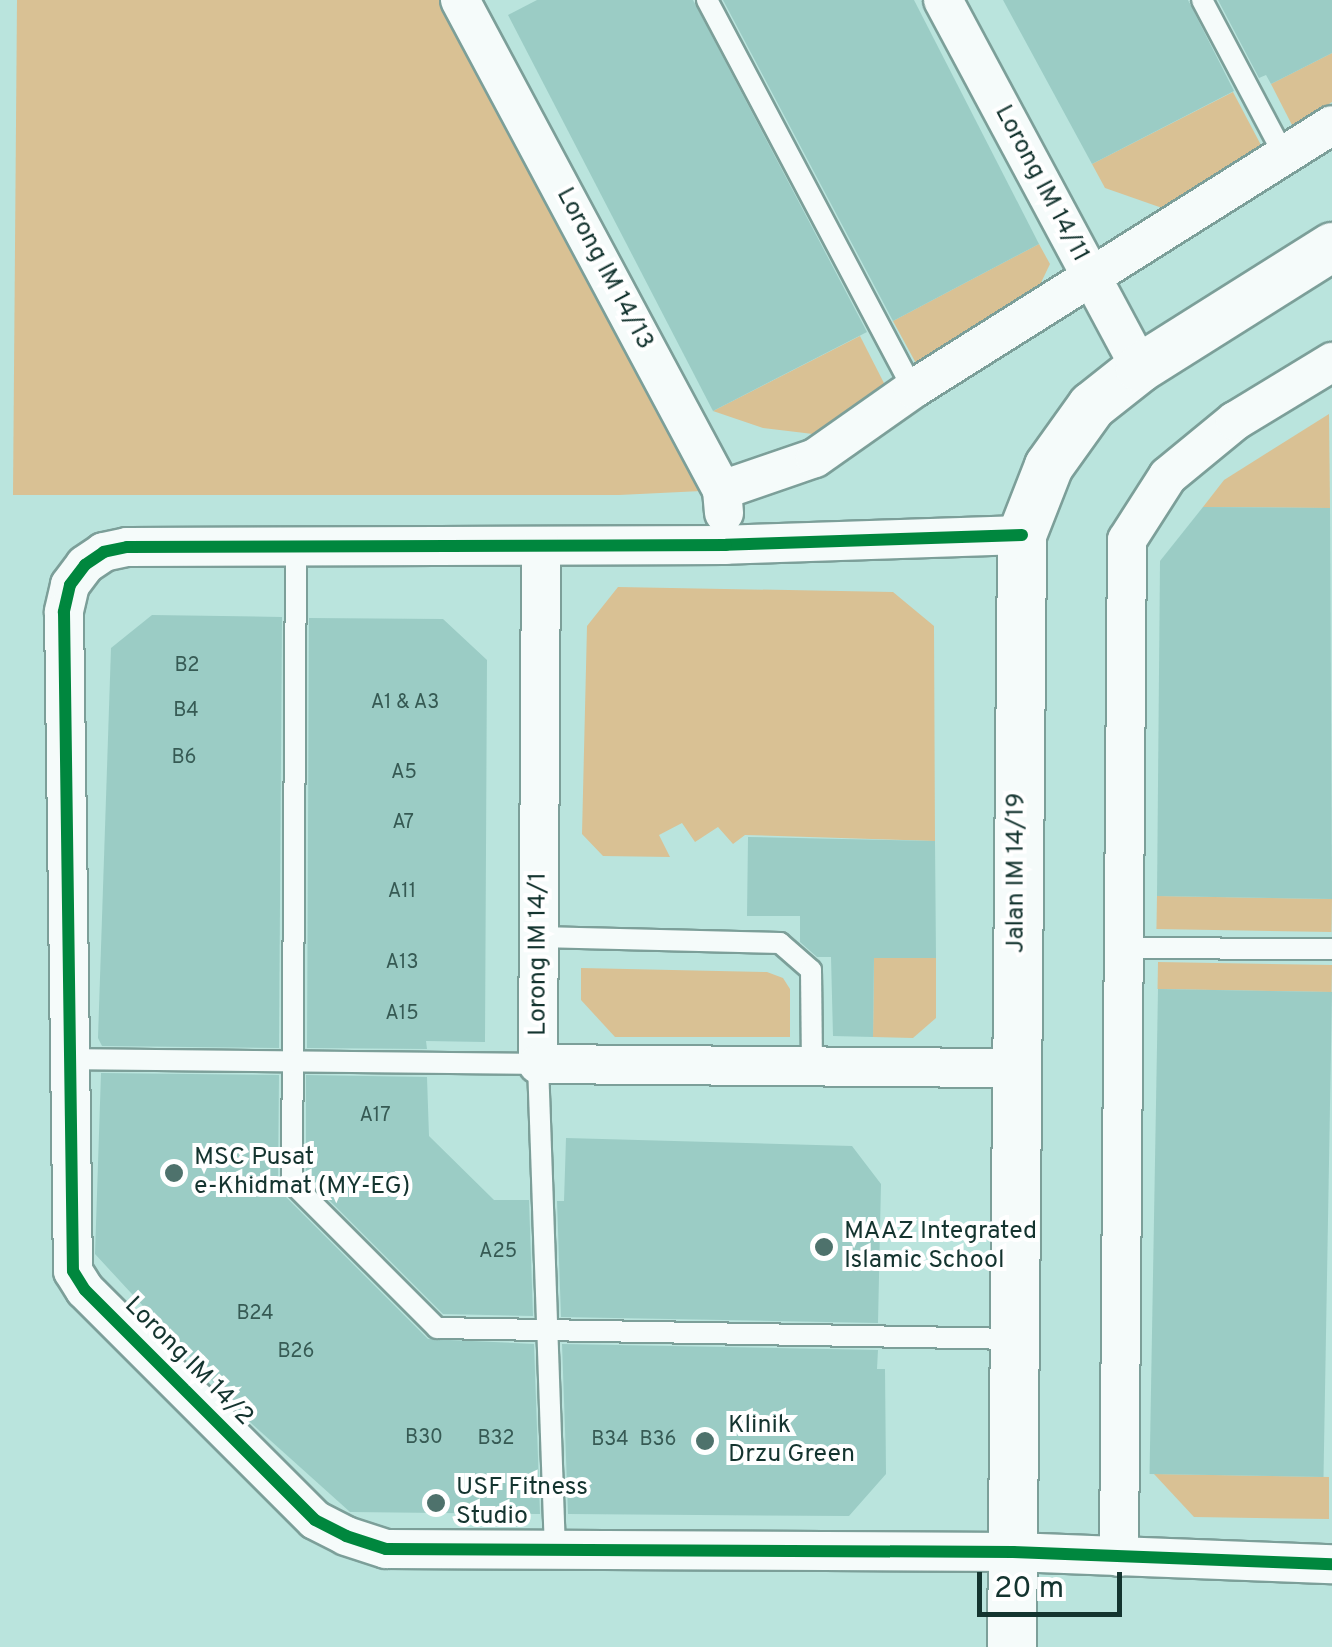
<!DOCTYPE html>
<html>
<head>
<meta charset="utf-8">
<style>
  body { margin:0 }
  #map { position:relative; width:1332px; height:1647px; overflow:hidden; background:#bae4dd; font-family:Overpass,sans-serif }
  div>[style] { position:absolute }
  .green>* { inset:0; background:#d9c194; transform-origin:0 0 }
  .building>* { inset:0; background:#9bccc5; transform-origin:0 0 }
  .roads { filter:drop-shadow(2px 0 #7c9f99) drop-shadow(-2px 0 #7c9f99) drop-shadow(0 2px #7c9f99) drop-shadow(0 -2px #7c9f99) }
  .service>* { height:20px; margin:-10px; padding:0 10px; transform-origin:10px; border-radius:10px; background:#f5fbfa }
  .minor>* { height:38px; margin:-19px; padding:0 19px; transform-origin:19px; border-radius:19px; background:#f5fbfa }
  .tertiary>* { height:48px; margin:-24px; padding:0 24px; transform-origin:24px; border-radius:24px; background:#f5fbfa }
  .cycleway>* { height:12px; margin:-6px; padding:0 6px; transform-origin:6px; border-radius:6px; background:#00873e }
  .dots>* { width:28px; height:28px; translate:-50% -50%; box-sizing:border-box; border:5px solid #fff; border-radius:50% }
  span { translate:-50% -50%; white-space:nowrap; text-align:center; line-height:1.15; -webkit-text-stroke:8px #fff; paint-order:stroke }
  .number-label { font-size:20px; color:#365a54 }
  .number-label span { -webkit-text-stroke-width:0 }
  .street-label { font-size:25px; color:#14342f }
  .poi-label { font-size:25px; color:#14342f }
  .left { translate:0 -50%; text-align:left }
  .scale { position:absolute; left:977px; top:1572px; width:145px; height:45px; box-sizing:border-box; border:5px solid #14342f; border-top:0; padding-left:12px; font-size:30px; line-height:35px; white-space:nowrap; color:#14342f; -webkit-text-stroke:8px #fff; paint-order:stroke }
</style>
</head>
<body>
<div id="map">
  <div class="green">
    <div style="clip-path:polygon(17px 0,460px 0,722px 490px,619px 495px,13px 495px)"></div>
    <div style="clip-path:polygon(1332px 53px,1332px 102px,1293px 127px,1271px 84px)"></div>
    <div style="clip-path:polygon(1233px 92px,1262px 147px,1165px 209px,1105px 188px,1092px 164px)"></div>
    <div style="clip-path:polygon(1039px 244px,1050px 264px,1037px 291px,918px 367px,893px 321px)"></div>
    <div style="clip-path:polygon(860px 336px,886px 387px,813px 434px,763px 428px,713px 411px)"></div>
    <div style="clip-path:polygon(1329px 414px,1330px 508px,1203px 507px,1224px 480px)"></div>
    <div style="clip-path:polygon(618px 587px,893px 592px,934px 626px,935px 841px,745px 835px,733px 844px,718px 827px,695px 842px,682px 823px,659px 835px,670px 857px,603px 856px,582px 834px,587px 626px)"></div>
    <div style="left:1157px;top:896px;width:175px;height:33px;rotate:1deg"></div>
    <div style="clip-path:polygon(874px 958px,936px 958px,936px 1018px,913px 1038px,873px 1037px)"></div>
    <div style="left:1158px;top:962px;width:174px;height:27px;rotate:1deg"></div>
    <div style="clip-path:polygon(581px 968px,767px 972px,783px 978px,790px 989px,790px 1037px,615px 1037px,581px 1000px)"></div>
    <div style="clip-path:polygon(1154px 1474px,1329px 1477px,1329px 1519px,1194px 1517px)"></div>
  </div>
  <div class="building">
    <div style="clip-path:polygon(537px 0,693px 0,867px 332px,713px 411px,508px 15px)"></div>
    <div style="clip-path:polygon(723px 0,914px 0,1039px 244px,893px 321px)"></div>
    <div style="clip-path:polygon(1003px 0,1188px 0,1234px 91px,1092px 164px)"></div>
    <div style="clip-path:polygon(1218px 0,1332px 0,1332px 53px,1271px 84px,1266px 75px,1259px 78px)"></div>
    <div style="clip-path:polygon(1203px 507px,1330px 508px,1332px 899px,1157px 896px,1160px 561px)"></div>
    <div style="clip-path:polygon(152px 615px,282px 617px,279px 1048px,102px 1046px,98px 1038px,111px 648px)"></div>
    <div style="clip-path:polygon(309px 618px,443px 619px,487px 660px,485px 1042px,426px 1041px,427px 1049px,307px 1048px)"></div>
    <div style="clip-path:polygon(748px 837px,935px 841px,936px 958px,874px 958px,873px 1037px,833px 1036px,831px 957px,817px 957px,800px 942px,800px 916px,747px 916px)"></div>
    <div style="left:1158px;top:989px;width:174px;height:485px;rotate:1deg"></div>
    <div style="clip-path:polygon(101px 1073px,279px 1075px,278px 1183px,282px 1193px,428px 1339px,534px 1344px,540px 1514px,350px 1512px,252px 1424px,95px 1254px)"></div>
    <div style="clip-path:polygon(306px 1075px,427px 1077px,429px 1136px,494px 1200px,529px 1200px,533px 1316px,443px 1314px,306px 1177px)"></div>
    <div style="clip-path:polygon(566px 1138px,852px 1146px,881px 1184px,878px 1323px,561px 1317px,557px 1201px,564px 1201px)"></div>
    <div style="clip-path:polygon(562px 1344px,878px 1350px,877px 1369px,885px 1369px,886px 1474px,849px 1516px,568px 1514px)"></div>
  </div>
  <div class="roads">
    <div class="service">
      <div style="left:707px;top:0;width:440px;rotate:62.1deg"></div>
      <div style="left:1202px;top:0;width:175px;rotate:62.1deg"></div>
      <div style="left:296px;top:546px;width:637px;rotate:90.36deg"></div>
      <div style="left:292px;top:1183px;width:205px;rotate:45deg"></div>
      <div style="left:437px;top:1328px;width:577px;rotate:1.09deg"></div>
      <div style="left:539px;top:937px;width:241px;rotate:1.4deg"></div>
      <div style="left:780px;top:943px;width:41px;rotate:41.1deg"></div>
      <div style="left:811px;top:970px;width:96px;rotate:89.4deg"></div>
      <div style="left:1123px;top:948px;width:209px;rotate:0.3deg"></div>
      <div style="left:68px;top:1059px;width:470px;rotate:0.6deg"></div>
      <div style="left:538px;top:1064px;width:482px;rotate:88deg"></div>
    </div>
    <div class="minor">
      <div style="left:460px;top:0;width:556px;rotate:61.87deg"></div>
      <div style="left:722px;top:490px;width:23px;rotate:85deg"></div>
      <div style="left:943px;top:0;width:417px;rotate:61.8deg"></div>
      <div style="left:722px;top:490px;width:98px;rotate:-19deg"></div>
      <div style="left:815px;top:458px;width:120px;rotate:-35.1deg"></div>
      <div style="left:913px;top:389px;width:495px;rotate:-32.2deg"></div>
      <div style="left:1022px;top:535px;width:296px;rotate:178.1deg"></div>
      <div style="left:726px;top:545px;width:599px;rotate:179.81deg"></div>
      <div style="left:127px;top:547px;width:24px;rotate:168deg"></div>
      <div style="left:104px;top:552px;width:23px;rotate:146deg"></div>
      <div style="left:85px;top:565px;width:25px;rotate:127deg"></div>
      <div style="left:70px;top:585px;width:28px;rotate:103deg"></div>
      <div style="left:64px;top:612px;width:659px;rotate:89.22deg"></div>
      <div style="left:73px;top:1271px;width:22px;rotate:58deg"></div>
      <div style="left:85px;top:1290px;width:325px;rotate:45deg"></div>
      <div style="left:315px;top:1520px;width:35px;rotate:27deg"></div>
      <div style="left:346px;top:1536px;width:42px;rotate:18deg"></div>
      <div style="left:386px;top:1549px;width:627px;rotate:0.27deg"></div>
      <div style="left:1013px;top:1552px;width:319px;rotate:2.2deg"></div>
      <div style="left:541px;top:547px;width:517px;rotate:90.33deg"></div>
      <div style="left:538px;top:1064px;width:478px;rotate:0.5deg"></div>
      <div style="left:1119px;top:1557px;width:1017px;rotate:-89.55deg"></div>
      <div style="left:1127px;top:540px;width:76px;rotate:-57.4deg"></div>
      <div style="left:1168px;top:476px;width:87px;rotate:-39.4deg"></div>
      <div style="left:1235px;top:421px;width:114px;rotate:-31.3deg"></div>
    </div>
    <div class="tertiary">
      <div style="left:1012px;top:1647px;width:1112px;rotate:-89.48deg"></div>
      <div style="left:1022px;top:535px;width:74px;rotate:-68.6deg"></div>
      <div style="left:1049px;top:466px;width:74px;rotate:-54.4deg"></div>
      <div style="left:1092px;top:406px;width:61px;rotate:-38.4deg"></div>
      <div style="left:1140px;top:368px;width:227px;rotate:-32.2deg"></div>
    </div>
  </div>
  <div class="cycleway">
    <div style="left:1022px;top:535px;width:296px;rotate:178.1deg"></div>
    <div style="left:726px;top:545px;width:599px;rotate:179.81deg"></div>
    <div style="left:127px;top:547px;width:24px;rotate:168deg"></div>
    <div style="left:104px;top:552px;width:23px;rotate:146deg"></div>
    <div style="left:85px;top:565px;width:25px;rotate:127deg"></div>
    <div style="left:70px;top:585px;width:28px;rotate:103deg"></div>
    <div style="left:64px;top:612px;width:659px;rotate:89.22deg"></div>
    <div style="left:73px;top:1271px;width:22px;rotate:58deg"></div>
    <div style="left:85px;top:1290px;width:325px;rotate:45deg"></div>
    <div style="left:315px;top:1520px;width:35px;rotate:27deg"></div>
    <div style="left:346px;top:1536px;width:42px;rotate:18deg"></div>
    <div style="left:386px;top:1549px;width:627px;rotate:0.27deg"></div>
    <div style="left:1013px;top:1552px;width:319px;rotate:2.2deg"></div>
  </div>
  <div class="dots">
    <div style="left:174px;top:1173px;background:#4e726c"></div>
    <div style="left:824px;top:1247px;background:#4e726c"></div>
    <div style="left:705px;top:1441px;background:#4e726c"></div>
    <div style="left:436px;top:1503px;background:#4e726c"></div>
  </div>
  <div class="number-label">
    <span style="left:187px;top:666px">B2</span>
    <span style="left:405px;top:703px">A1 &amp; A3</span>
    <span style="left:186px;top:711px">B4</span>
    <span style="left:184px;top:758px">B6</span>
    <span style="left:404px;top:773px">A5</span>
    <span style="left:403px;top:823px">A7</span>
    <span style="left:402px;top:892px">A11</span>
    <span style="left:402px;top:963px">A13</span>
    <span style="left:402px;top:1014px">A15</span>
    <span style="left:375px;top:1116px">A17</span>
    <span style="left:498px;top:1252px">A25</span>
    <span style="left:255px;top:1314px">B24</span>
    <span style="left:296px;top:1352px">B26</span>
    <span style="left:424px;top:1438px">B30</span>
    <span style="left:496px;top:1439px">B32</span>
    <span style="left:610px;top:1440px">B34</span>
    <span style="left:658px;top:1440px">B36</span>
  </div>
  <div class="street-label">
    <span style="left:1041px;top:184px;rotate:62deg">Lorong IM 14/11</span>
    <span style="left:604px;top:269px;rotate:62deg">Lorong IM 14/13</span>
    <span style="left:1017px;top:873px;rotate:-90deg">Jalan IM 14/19</span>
    <span style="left:539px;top:954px;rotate:-90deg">Lorong IM 14/1</span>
    <span style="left:188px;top:1362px;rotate:45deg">Lorong IM 14/2</span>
  </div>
  <div class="poi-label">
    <span class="left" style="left:194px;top:1173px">MSC Pusat<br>e-Khidmat (MY-EG)</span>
    <span class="left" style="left:844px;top:1247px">MAAZ Integrated<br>Islamic School</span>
    <span class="left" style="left:728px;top:1441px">Klinik<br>Drzu Green</span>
    <span class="left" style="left:456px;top:1503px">USF Fitness<br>Studio</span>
  </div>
  <div class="scale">20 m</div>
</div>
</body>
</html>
